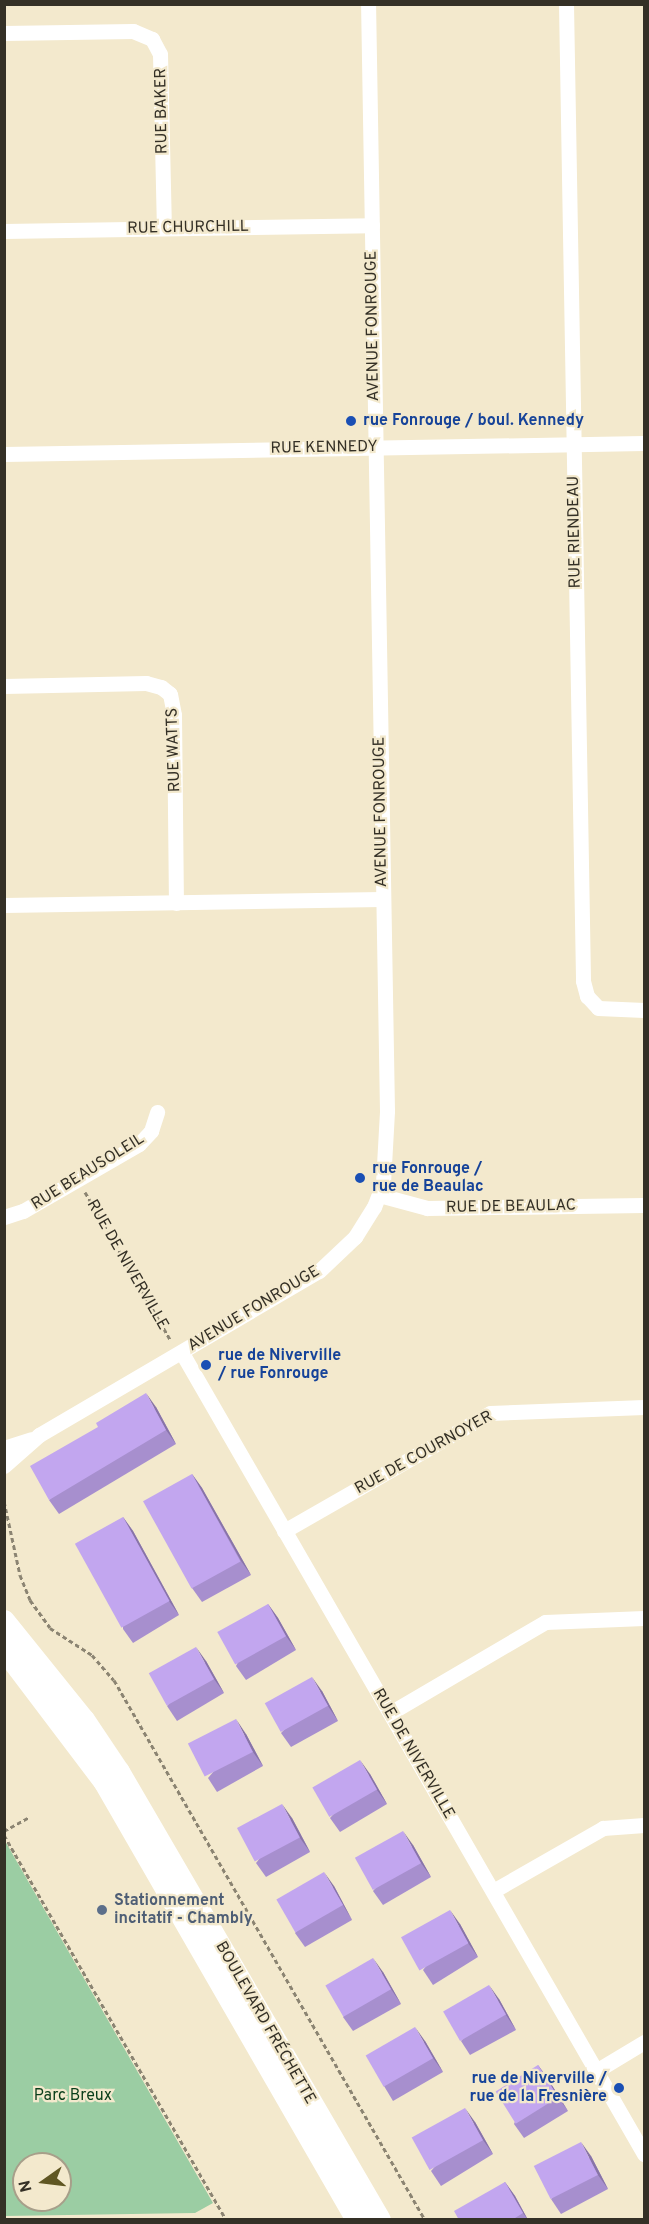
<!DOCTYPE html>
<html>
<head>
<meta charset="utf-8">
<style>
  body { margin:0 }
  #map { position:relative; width:649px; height:2224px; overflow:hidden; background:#f3e9cd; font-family:Overpass,sans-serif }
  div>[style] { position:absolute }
  .green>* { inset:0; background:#9bcda3 }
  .path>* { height:3px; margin-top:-1.5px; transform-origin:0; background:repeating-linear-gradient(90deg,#8b8472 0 4.5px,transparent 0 7.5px) }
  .minor>* { height:15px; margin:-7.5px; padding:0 7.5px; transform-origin:7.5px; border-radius:7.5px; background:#fff }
  .secondary>* { height:22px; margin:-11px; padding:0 11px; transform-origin:11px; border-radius:11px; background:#fff }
  .wall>* { inset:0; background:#a78fce }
  .shaded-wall>* { inset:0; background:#8874a7 }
  .building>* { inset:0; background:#c2a6ef; transform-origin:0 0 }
  .dots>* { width:16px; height:16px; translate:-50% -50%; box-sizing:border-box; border:3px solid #f3e9cd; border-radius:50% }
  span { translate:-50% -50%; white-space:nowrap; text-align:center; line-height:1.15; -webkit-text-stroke:4.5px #f3e9cd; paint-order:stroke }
  .street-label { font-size:16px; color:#343026 }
  .transit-label { font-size:16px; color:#164399; font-weight:700 }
  .left { translate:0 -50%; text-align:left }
  .right { translate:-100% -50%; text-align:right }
  .service-label { font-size:16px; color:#4e5e75; font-weight:700 }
  .park-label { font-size:16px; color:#0a3e1a }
  .frame { position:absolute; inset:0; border:6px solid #343026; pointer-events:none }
  .north { position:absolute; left:12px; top:2152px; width:60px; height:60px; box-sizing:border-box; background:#f3e9cd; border:2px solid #a79f8a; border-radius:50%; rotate:256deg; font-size:16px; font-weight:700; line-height:24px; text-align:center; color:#343026 }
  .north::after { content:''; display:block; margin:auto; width:21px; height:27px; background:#605723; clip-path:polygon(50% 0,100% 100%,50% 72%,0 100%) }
</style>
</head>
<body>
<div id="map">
  <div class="green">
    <div style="clip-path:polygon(evenodd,5px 1841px,213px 2203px,195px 2213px,5px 2216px,5px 1841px,24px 2164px,60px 2164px,60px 2200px,24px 2200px,24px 2164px)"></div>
  </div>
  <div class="path">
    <div style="left:85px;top:1192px;width:170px;rotate:60deg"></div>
    <div style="left:4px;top:1501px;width:76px;rotate:77.8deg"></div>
    <div style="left:20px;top:1575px;width:27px;rotate:68deg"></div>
    <div style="left:30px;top:1600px;width:34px;rotate:54deg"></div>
    <div style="left:50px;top:1628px;width:50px;rotate:32.7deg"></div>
    <div style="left:92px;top:1655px;width:33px;rotate:49deg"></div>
    <div style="left:114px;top:1680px;width:623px;rotate:60.06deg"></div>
    <div style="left:4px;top:1831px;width:29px;rotate:-29deg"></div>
    <div style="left:4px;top:1835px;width:444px;rotate:60deg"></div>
  </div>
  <div class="minor">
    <div style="left:566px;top:4px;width:977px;rotate:89deg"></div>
    <div style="left:583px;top:981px;width:16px;rotate:75deg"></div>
    <div style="left:587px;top:996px;width:16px;rotate:47deg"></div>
    <div style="left:598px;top:1008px;width:46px;rotate:2.5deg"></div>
    <div style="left:4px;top:33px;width:129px;rotate:-0.9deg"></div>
    <div style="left:133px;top:31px;width:21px;rotate:23deg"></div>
    <div style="left:152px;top:39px;width:17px;rotate:62deg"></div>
    <div style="left:160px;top:54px;width:174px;rotate:88.7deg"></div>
    <div style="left:4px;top:231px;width:368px;rotate:-0.9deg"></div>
    <div style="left:4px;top:454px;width:640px;rotate:-0.98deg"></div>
    <div style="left:4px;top:686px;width:142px;rotate:-1.2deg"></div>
    <div style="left:146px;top:683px;width:16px;rotate:15deg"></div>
    <div style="left:161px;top:687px;width:11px;rotate:38deg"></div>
    <div style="left:170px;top:694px;width:21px;rotate:79deg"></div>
    <div style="left:174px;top:715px;width:188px;rotate:89.4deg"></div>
    <div style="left:4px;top:905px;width:378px;rotate:-0.9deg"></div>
    <div style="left:379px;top:1195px;width:50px;rotate:15.2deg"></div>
    <div style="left:427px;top:1208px;width:217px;rotate:-0.8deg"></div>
    <div style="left:4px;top:1217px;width:20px;rotate:-18deg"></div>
    <div style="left:23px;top:1211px;width:134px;rotate:-30deg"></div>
    <div style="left:139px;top:1144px;width:18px;rotate:-47deg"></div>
    <div style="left:151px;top:1131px;width:20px;rotate:-72deg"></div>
    <div style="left:182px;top:1353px;width:925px;rotate:60.02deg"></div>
    <div style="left:4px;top:1448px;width:28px;rotate:-18deg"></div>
    <div style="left:4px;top:1466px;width:47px;rotate:-41.5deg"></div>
    <div style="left:39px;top:1435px;width:324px;rotate:-30.4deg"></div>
    <div style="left:319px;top:1271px;width:50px;rotate:-43.4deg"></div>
    <div style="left:355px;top:1237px;width:36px;rotate:-58deg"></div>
    <div style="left:374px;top:1207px;width:26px;rotate:-69deg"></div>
    <div style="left:383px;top:1183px;width:72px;rotate:-86.8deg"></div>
    <div style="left:387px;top:1111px;width:1107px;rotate:-90.98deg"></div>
    <div style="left:284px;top:1531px;width:237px;rotate:-29.8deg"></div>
    <div style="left:490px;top:1413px;width:154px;rotate:-2.2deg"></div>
    <div style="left:390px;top:1713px;width:180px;rotate:-30.4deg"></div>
    <div style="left:545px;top:1622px;width:99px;rotate:-2.3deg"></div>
    <div style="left:493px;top:1891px;width:127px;rotate:-29.8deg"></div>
    <div style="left:603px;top:1828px;width:41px;rotate:-4.2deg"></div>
    <div style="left:596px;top:2071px;width:56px;rotate:-31.1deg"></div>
  </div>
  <div class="secondary">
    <div style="left:4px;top:1621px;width:127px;rotate:51.1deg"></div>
    <div style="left:84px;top:1720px;width:63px;rotate:56.1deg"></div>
    <div style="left:119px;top:1772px;width:518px;rotate:59.78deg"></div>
    <div style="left:4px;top:1649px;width:166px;rotate:52.9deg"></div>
    <div style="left:104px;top:1781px;width:507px;rotate:60.04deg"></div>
  </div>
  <div class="wall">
    <div style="clip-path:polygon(156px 1407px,176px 1444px,59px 1514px,49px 1500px)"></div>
    <div style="clip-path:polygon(192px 1474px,202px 1488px,251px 1575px,202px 1602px,192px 1588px)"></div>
    <div style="clip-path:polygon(123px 1517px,133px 1531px,179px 1615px,133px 1643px,123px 1629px)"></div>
    <div style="clip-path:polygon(268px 1604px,278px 1618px,296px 1650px,246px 1680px,236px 1666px)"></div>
    <div style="clip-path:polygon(206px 1661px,224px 1693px,177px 1721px,167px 1706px)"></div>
    <div style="clip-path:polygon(322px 1691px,338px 1721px,291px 1747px,281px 1733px)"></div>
    <div style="clip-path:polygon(246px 1734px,263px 1766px,217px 1792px,208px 1778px)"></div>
    <div style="clip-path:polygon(370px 1774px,387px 1804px,340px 1832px,330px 1818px)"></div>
    <div style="clip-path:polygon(292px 1818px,310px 1852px,266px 1877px,256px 1863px)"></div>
    <div style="clip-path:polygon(413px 1845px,431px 1877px,383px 1905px,373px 1891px)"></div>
    <div style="clip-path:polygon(334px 1886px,352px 1920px,305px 1947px,295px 1933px)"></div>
    <div style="clip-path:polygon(460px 1924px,478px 1957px,433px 1985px,423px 1970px)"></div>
    <div style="clip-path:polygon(383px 1972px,401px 2004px,353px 2031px,343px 2017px)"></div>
    <div style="clip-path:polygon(499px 1999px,516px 2030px,470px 2055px,461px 2041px)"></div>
    <div style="clip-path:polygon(425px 2041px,443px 2072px,393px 2101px,384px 2086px)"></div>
    <div style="clip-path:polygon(538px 2065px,548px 2079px,568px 2111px,524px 2138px,514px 2124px)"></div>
    <div style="clip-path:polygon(475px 2122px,493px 2154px,441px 2186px,431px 2171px)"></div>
    <div style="clip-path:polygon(591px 2156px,608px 2189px,561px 2214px,551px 2199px)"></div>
    <div style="clip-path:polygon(505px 2182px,515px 2196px,528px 2220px,459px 2220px)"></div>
  </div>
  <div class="shaded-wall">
    <div style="clip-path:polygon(146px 1393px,156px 1407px,176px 1444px,166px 1430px)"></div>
    <div style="clip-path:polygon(192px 1474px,202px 1488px,251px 1575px,241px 1561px)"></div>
    <div style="clip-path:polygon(123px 1517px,133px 1531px,179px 1615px,169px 1601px)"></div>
    <div style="clip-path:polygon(268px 1604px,278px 1618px,296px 1650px,286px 1636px)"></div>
    <div style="clip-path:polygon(196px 1647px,206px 1661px,224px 1693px,214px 1679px)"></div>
    <div style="clip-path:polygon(312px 1677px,322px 1691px,338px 1721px,328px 1706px)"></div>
    <div style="clip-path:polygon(236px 1719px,246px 1734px,263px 1766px,253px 1752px)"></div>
    <div style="clip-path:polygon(360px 1760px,370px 1774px,387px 1804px,377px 1790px)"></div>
    <div style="clip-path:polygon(282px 1804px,292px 1818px,310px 1852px,300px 1838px)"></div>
    <div style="clip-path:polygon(403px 1831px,413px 1845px,431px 1877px,421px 1863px)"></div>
    <div style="clip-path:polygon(324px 1872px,334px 1886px,352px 1920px,343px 1905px)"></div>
    <div style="clip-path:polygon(450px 1910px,460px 1924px,478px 1957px,468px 1943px)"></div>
    <div style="clip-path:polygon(373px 1958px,383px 1972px,401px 2004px,391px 1989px)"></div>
    <div style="clip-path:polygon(489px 1985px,499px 1999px,516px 2030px,506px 2015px)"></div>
    <div style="clip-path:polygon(415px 2027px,425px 2041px,443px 2072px,433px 2058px)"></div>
    <div style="clip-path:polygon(538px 2065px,548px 2079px,568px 2111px,558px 2097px)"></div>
    <div style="clip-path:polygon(465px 2108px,475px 2122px,493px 2154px,483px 2140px)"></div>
    <div style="clip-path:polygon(581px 2142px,591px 2156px,608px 2189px,598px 2175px)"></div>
    <div style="clip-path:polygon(505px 2182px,515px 2196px,528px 2220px,523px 2213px)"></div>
  </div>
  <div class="building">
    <div style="clip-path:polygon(146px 1393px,166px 1430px,49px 1500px,30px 1466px,98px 1427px,96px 1423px)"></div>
    <div style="left:192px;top:1474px;width:100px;height:56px;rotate:61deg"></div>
    <div style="left:123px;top:1517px;width:96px;height:55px;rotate:61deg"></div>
    <div style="left:268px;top:1604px;width:37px;height:58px;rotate:61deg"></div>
    <div style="left:196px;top:1647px;width:37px;height:54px;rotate:61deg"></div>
    <div style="left:312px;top:1677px;width:33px;height:54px;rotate:61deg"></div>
    <div style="left:236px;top:1719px;width:37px;height:54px;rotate:63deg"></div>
    <div style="left:360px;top:1760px;width:34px;height:55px;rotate:60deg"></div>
    <div style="left:282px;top:1804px;width:38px;height:51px;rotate:62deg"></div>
    <div style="left:403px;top:1831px;width:37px;height:55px;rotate:61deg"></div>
    <div style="left:324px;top:1872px;width:38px;height:55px;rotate:60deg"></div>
    <div style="left:450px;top:1910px;width:38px;height:56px;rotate:61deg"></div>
    <div style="left:373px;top:1958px;width:36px;height:55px;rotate:60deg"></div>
    <div style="left:489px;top:1985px;width:34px;height:53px;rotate:60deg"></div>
    <div style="left:415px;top:2027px;width:36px;height:57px;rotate:60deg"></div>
    <div style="left:538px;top:2065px;width:38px;height:50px;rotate:58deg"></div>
    <div style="left:465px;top:2108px;width:37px;height:61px;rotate:61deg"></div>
    <div style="left:581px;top:2142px;width:37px;height:53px;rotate:63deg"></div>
    <div style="clip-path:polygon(505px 2182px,523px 2213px,512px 2220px,459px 2220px,454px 2211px)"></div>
  </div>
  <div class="dots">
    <div style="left:351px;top:421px;background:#1a4fb4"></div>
    <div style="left:360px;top:1178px;background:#1a4fb4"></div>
    <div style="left:206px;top:1365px;background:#1a4fb4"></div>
    <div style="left:102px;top:1910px;background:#5c6f8a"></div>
    <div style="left:619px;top:2088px;background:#1a4fb4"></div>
  </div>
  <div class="street-label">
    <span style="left:162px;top:111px;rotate:-91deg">RUE BAKER</span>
    <span style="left:188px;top:228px;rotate:-1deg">RUE CHURCHILL</span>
    <span style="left:373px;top:326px;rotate:-91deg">AVENUE FONROUGE</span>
    <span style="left:324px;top:448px;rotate:-1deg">RUE KENNEDY</span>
    <span style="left:575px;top:532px;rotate:-91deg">RUE RIENDEAU</span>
    <span style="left:174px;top:750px;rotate:-92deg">RUE WATTS</span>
    <span style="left:381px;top:812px;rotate:-91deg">AVENUE FONROUGE</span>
    <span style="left:88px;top:1172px;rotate:-32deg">RUE BEAUSOLEIL</span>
    <span style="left:511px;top:1207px;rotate:-1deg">RUE DE BEAULAC</span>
    <span style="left:127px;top:1265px;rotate:60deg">RUE DE NIVERVILLE</span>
    <span style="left:254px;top:1309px;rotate:-31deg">AVENUE FONROUGE</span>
    <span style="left:424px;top:1453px;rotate:-29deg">RUE DE COURNOYER</span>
    <span style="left:413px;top:1754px;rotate:60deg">RUE DE NIVERVILLE</span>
    <span style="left:265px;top:2023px;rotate:60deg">BOULEVARD FRÉCHETTE</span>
  </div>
  <div class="transit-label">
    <span class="left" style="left:363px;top:421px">rue Fonrouge / boul. Kennedy</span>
    <span class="left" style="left:372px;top:1178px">rue Fonrouge /<br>rue de Beaulac</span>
    <span class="left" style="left:218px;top:1365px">rue de Niverville<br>/ rue Fonrouge</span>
    <span class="right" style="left:607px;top:2088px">rue de Niverville /<br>rue de la Fresnière</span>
  </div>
  <div class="service-label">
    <span class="left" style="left:114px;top:1910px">Stationnement<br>incitatif - Chambly</span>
  </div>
  <div class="park-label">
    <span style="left:73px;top:2096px">Parc Breux</span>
  </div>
  <div class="frame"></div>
  <div class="north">N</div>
</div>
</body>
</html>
